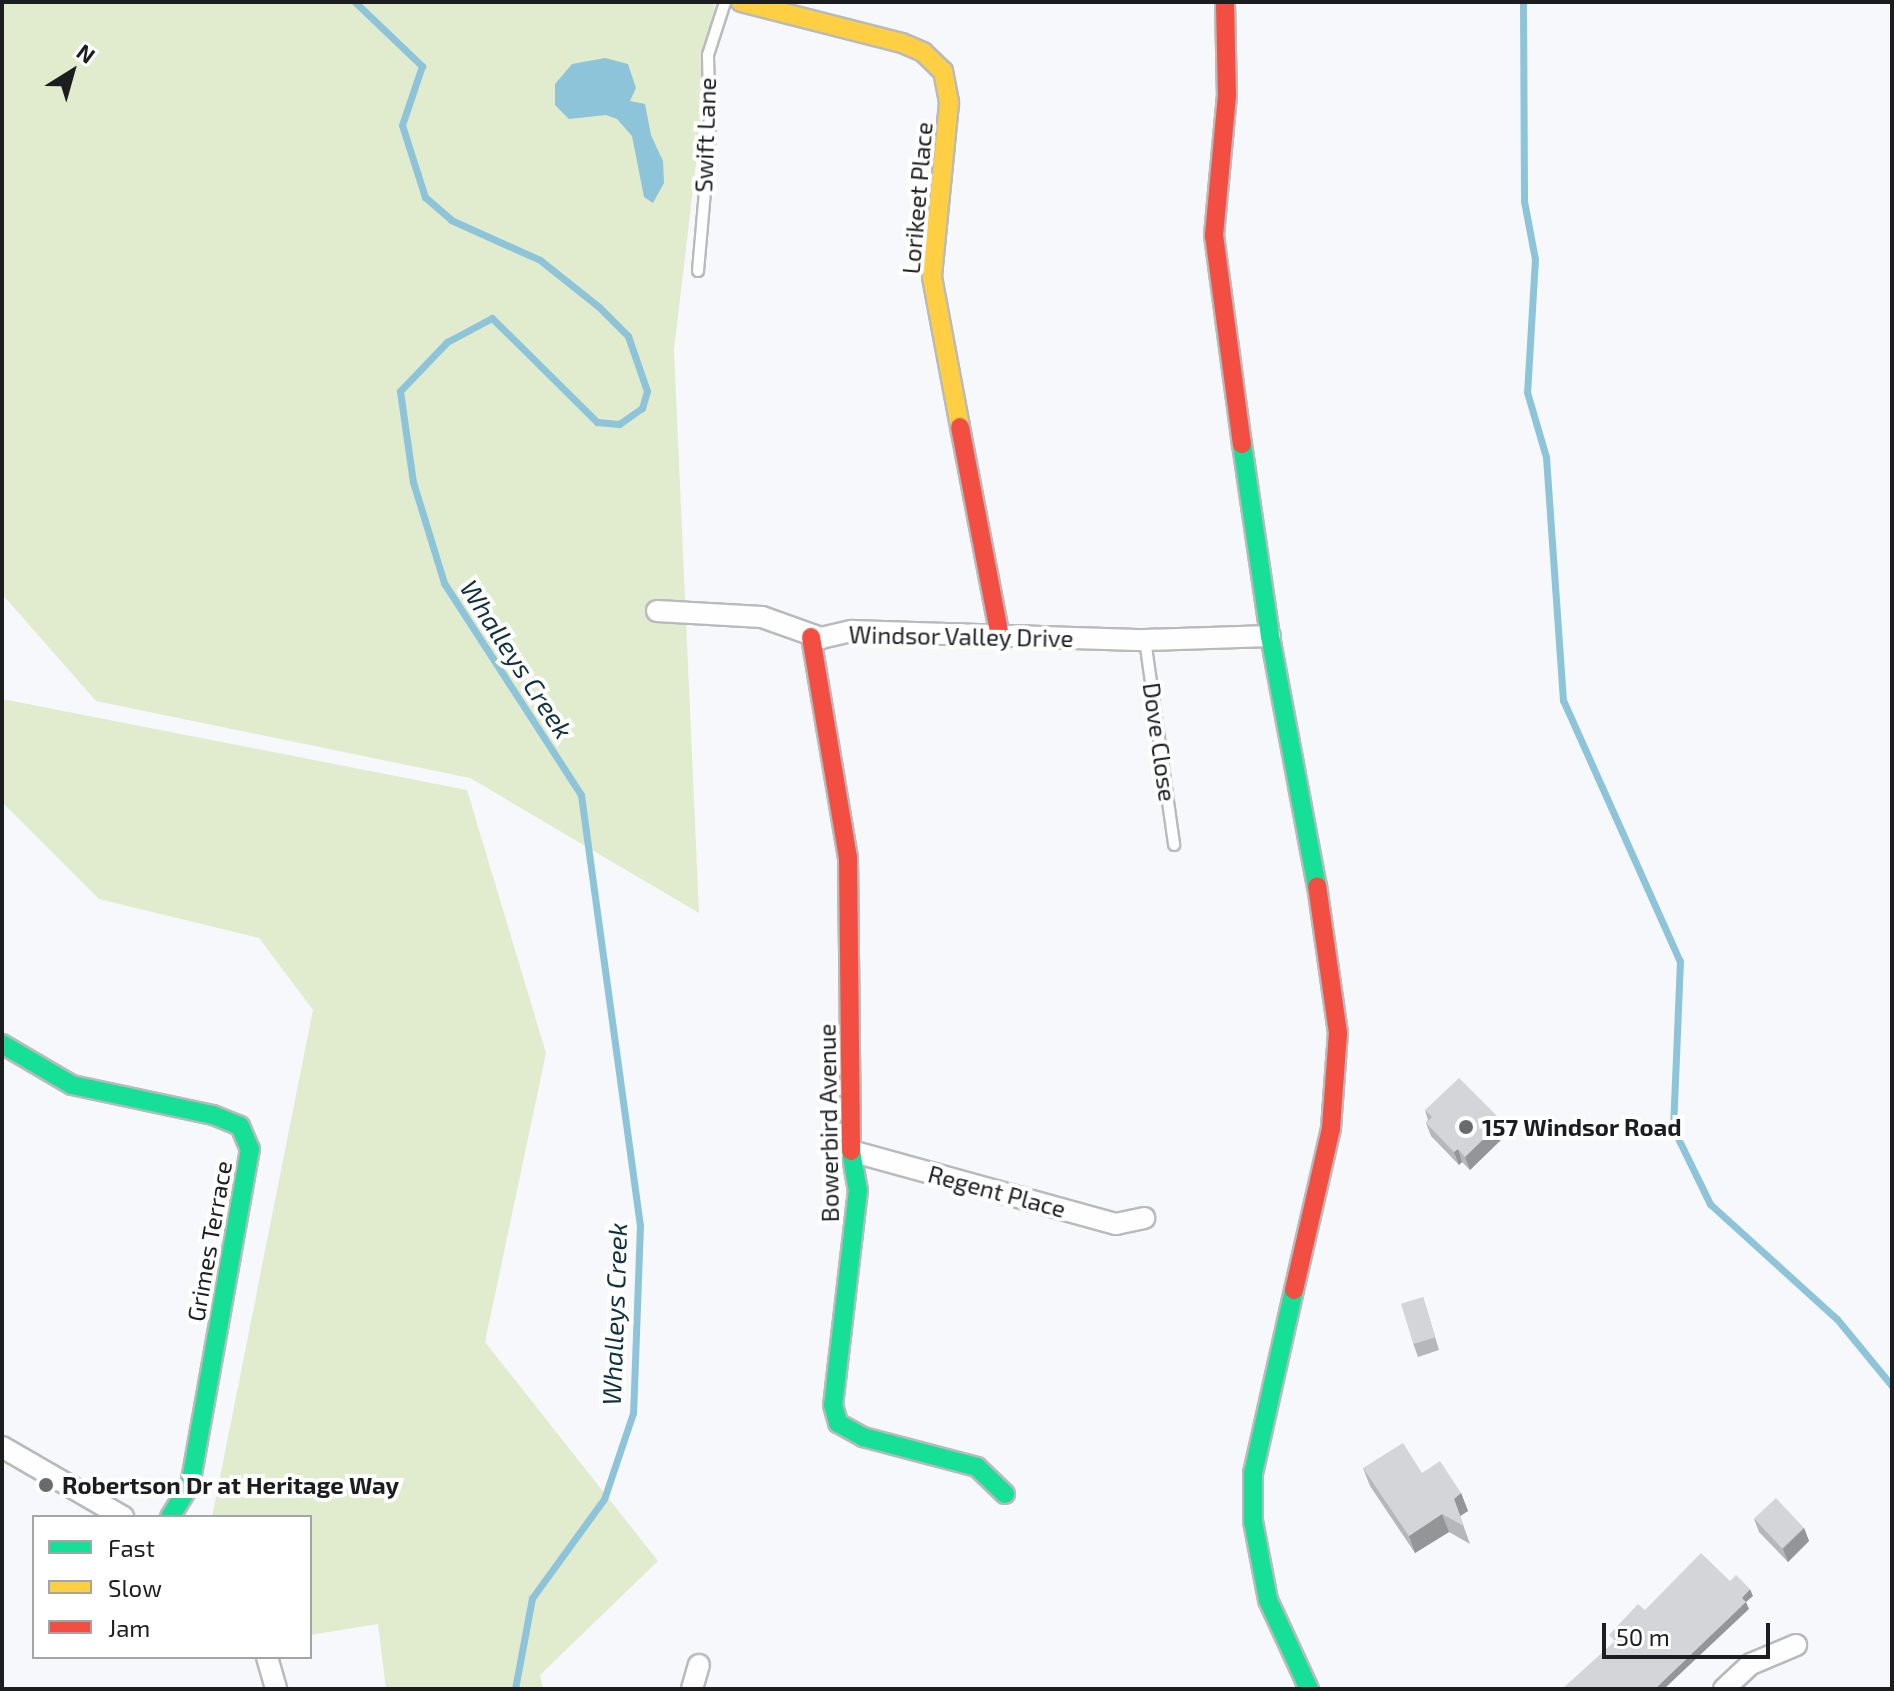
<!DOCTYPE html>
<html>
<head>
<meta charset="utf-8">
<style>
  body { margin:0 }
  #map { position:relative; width:1894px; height:1691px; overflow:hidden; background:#f6f8fb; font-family:"Exo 2",sans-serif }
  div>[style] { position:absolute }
  .green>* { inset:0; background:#e1ebce }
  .water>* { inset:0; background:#8ec4d9 }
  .stream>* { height:7px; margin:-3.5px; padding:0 3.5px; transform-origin:3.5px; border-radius:3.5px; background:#8ec4d9 }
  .roads { filter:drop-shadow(2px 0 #b9babc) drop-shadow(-2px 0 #b9babc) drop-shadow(0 2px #b9babc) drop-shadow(0 -2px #b9babc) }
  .lane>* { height:10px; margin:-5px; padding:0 5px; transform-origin:5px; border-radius:5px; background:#fefefe }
  .street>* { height:20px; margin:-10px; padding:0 10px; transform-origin:10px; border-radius:10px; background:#fefefe }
  .fast>* { height:18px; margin:-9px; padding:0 9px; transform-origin:9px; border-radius:9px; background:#16e098 }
  .slow>* { height:18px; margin:-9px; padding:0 9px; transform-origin:9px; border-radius:9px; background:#ffcf43 }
  .jam>* { height:18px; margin:-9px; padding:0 9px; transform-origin:9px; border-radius:9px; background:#f24e42 }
  .wall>* { inset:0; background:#b6b7ba }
  .shaded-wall>* { inset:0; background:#949597 }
  .building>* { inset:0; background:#d4d5d8; transform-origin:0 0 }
  .dots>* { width:22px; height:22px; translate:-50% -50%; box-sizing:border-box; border:4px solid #fff; border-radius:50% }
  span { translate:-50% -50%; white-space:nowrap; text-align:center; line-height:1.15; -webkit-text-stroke:8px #fff; paint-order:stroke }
  .street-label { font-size:24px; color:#1c1d1f }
  .poi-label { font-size:24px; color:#1c1d1f; font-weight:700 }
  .left { translate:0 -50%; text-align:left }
  .water-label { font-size:26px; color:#0d313e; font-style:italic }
  .frame { position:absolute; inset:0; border:4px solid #1c1d1f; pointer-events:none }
  .legend { position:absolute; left:32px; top:1515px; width:280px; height:144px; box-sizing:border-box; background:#fff; border:2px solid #a4a5a5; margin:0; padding:10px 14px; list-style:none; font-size:24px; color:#1c1d1f }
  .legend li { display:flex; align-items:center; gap:16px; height:40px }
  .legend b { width:40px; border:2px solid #a4a5a5 }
  .north { position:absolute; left:32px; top:32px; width:80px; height:80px; -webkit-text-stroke:6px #fff; paint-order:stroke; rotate:37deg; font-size:22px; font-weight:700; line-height:32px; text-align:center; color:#1c1d1f }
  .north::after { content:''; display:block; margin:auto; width:28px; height:36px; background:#1c1d1f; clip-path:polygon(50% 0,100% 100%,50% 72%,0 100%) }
  .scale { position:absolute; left:1602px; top:1623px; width:168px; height:36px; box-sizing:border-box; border:4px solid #1c1d1f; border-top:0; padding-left:10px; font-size:24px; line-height:28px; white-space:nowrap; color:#1c1d1f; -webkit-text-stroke:6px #fff; paint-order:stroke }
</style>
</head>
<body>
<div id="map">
  <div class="green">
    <div style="clip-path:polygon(2px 2px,715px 2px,674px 350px,699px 913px,470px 778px,96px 701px,2px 594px)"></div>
    <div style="clip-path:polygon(2px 699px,467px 790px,546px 1053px,485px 1342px,658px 1561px,540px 1675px,543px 1689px,386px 1689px,378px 1624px,310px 1635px,310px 1517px,212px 1517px,313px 1010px,259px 938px,99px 899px,2px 802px)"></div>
  </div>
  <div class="water">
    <div style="clip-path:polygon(605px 58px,628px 64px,636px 88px,630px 101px,645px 104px,651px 135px,663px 161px,664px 183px,653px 203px,644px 197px,632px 136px,617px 119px,606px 115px,569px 119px,555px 105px,555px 84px,572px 64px)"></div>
  </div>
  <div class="stream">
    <div style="left:355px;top:2px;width:93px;rotate:43.7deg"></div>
    <div style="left:422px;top:66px;width:62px;rotate:108.7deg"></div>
    <div style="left:402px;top:125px;width:76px;rotate:72.3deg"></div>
    <div style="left:425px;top:197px;width:35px;rotate:41deg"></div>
    <div style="left:451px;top:220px;width:98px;rotate:24.2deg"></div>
    <div style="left:540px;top:260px;width:75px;rotate:38.5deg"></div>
    <div style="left:599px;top:307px;width:41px;rotate:45deg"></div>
    <div style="left:628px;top:336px;width:58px;rotate:70.9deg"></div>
    <div style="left:647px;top:391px;width:18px;rotate:106deg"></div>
    <div style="left:642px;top:408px;width:28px;rotate:145deg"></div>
    <div style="left:619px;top:424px;width:22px;rotate:-175deg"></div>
    <div style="left:597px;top:422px;width:148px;rotate:-135.3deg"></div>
    <div style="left:492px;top:318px;width:51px;rotate:151.9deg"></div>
    <div style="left:447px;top:342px;width:68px;rotate:133.8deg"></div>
    <div style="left:400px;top:391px;width:92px;rotate:81.9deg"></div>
    <div style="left:413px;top:482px;width:106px;rotate:72.9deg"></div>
    <div style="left:444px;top:583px;width:252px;rotate:57.1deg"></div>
    <div style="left:581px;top:795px;width:434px;rotate:82.2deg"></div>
    <div style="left:640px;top:1225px;width:188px;rotate:92.1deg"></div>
    <div style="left:633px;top:1413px;width:91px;rotate:108.6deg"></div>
    <div style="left:604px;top:1499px;width:122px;rotate:126deg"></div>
    <div style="left:532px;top:1598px;width:93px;rotate:100.6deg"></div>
    <div style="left:1523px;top:2px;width:199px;rotate:89.7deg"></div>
    <div style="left:1524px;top:201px;width:59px;rotate:79.3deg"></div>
    <div style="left:1535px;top:259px;width:133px;rotate:93.4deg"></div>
    <div style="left:1527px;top:392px;width:68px;rotate:73.7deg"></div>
    <div style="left:1546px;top:457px;width:244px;rotate:86deg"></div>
    <div style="left:1563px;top:700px;width:286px;rotate:65.9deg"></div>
    <div style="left:1680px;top:961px;width:167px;rotate:92.4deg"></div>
    <div style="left:1673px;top:1128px;width:85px;rotate:64deg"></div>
    <div style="left:1710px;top:1204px;width:171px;rotate:42.2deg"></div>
    <div style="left:1837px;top:1319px;width:87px;rotate:50.6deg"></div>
  </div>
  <div class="roads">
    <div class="lane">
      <div style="left:698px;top:271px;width:139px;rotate:-85deg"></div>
      <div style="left:710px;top:133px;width:78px;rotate:-91.5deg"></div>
      <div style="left:708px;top:55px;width:56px;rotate:-72.2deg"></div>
      <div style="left:1145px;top:640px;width:207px;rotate:81.9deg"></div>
    </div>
    <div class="street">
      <div style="left:657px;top:611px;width:105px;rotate:3.3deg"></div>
      <div style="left:762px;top:617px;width:63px;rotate:19.6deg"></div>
      <div style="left:821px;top:638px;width:32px;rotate:-13deg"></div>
      <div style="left:852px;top:631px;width:293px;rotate:1.8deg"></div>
      <div style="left:1145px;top:640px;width:125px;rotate:-1.8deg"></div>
      <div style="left:851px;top:1151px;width:275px;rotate:15.4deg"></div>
      <div style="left:1116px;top:1224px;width:29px;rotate:-12deg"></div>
      <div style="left:2px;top:1447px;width:140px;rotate:30deg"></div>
      <div style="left:267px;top:1657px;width:33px;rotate:74deg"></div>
      <div style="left:692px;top:1689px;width:25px;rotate:-74deg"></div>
      <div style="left:1724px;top:1689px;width:37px;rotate:-43deg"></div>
      <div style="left:1751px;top:1664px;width:49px;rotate:-22.9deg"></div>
    </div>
    <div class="fast">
      <div style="left:1242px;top:444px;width:194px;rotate:81.7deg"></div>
      <div style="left:1270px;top:636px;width:254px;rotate:79.4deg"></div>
      <div style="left:2px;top:1044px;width:81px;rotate:30.4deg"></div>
      <div style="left:72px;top:1085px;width:144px;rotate:12deg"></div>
      <div style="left:213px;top:1115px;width:29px;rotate:22deg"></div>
      <div style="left:240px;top:1126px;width:25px;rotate:67deg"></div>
      <div style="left:250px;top:1149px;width:341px;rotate:100.1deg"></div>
      <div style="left:190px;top:1485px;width:38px;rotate:122deg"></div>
      <div style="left:851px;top:1151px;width:40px;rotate:80deg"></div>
      <div style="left:858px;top:1190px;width:216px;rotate:96.6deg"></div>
      <div style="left:833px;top:1405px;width:19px;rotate:74deg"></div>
      <div style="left:838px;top:1423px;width:29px;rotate:29deg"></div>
      <div style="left:863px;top:1437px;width:118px;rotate:14.7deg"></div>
      <div style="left:977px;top:1467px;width:39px;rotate:44deg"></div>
      <div style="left:1294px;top:1290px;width:188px;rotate:102.6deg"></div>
      <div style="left:1253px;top:1473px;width:48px;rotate:90deg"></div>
      <div style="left:1253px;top:1521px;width:80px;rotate:79.2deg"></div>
      <div style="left:1268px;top:1600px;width:98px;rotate:65.3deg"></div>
    </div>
    <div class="slow">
      <div style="left:741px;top:2px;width:166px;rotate:14.3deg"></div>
      <div style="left:902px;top:43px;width:23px;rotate:23deg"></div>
      <div style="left:923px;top:52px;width:28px;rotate:44deg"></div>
      <div style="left:943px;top:71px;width:33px;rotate:79deg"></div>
      <div style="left:949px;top:103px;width:175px;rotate:95.6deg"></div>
      <div style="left:932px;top:277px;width:153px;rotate:79.4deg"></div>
    </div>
    <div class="jam">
      <div style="left:1225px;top:2px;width:93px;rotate:88.8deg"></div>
      <div style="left:1227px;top:95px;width:141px;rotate:95.3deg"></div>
      <div style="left:1214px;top:235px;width:211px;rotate:82.4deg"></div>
      <div style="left:960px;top:427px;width:213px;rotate:79.2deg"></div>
      <div style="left:811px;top:637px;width:223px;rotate:80.5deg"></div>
      <div style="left:848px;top:857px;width:294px;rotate:89.4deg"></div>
      <div style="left:1294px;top:1290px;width:166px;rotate:-77.1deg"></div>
      <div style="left:1331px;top:1128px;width:95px;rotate:-85.8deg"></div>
      <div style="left:1338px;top:1033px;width:148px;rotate:-98.1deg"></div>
    </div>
  </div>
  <div class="wall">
    <div style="clip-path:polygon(1425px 1110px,1506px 1135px,1470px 1170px,1462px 1162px,1459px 1165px,1431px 1136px,1426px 1123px,1428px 1120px)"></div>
    <div style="clip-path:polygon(1423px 1297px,1439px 1350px,1418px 1357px,1413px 1343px)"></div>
    <div style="clip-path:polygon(1363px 1468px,1422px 1473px,1461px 1493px,1468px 1511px,1460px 1516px,1470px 1544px,1449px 1532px,1415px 1553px,1370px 1486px)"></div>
    <div style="clip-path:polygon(1754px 1519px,1804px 1528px,1809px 1541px,1788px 1562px,1759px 1532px)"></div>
  </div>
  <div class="shaded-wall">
    <div style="clip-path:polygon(1502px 1121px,1506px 1135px,1470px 1170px,1465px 1157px)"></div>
    <div style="clip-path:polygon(1458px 1149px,1462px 1162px,1459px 1165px,1454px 1152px)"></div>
    <div style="clip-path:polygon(1461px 1493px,1468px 1511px,1460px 1516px,1454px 1499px)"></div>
    <div style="clip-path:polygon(1442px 1514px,1449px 1532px,1415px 1553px,1409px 1536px)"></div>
    <div style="clip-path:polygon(1804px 1528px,1809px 1541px,1788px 1562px,1783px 1549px)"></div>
    <div style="clip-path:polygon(1750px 1589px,1753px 1596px,1746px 1602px,1749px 1609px,1664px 1689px,1655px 1689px)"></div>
  </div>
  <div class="building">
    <div style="clip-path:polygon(1459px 1078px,1502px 1121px,1465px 1157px,1458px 1149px,1454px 1152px,1426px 1123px,1432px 1117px,1425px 1110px)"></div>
    <div style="left:1423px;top:1297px;width:42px;height:23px;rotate:73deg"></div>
    <div style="clip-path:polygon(1403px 1443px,1422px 1473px,1440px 1461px,1461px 1493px,1454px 1499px,1464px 1526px,1442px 1514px,1409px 1536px,1363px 1468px)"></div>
    <div style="left:1776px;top:1498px;width:41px;height:30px;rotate:47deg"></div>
    <div style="clip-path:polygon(1701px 1553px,1730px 1581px,1736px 1575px,1750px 1589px,1742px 1598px,1746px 1602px,1655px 1689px,1562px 1689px,1615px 1641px,1609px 1635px,1638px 1604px,1645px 1610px)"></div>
  </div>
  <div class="dots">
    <div style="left:1466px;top:1127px;background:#686a6c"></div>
    <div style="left:46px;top:1485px;background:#686a6c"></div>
  </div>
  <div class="street-label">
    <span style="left:705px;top:135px;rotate:-88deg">Swift Lane</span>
    <span style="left:917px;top:198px;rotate:-85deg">Lorikeet Place</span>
    <span style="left:961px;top:636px;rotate:1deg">Windsor Valley Drive</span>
    <span style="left:1160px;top:742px;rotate:82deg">Dove Close</span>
    <span style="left:828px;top:1123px;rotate:-91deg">Bowerbird Avenue</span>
    <span style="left:997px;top:1191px;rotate:15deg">Regent Place</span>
    <span style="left:209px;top:1241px;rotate:-80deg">Grimes Terrace</span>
  </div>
  <div class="poi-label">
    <span class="left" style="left:1482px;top:1127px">157 Windsor Road</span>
    <span class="left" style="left:62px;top:1485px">Robertson Dr at Heritage Way</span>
  </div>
  <div class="water-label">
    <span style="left:517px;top:659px;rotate:57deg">Whalleys Creek</span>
    <span style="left:614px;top:1314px;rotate:-88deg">Whalleys Creek</span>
  </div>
  <div class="frame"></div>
  <ul class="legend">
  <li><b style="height:10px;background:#16e098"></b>Fast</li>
  <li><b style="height:10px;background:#ffcf43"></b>Slow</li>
  <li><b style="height:10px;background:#f24e42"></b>Jam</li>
  </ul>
  <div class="north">N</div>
  <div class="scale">50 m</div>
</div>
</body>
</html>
